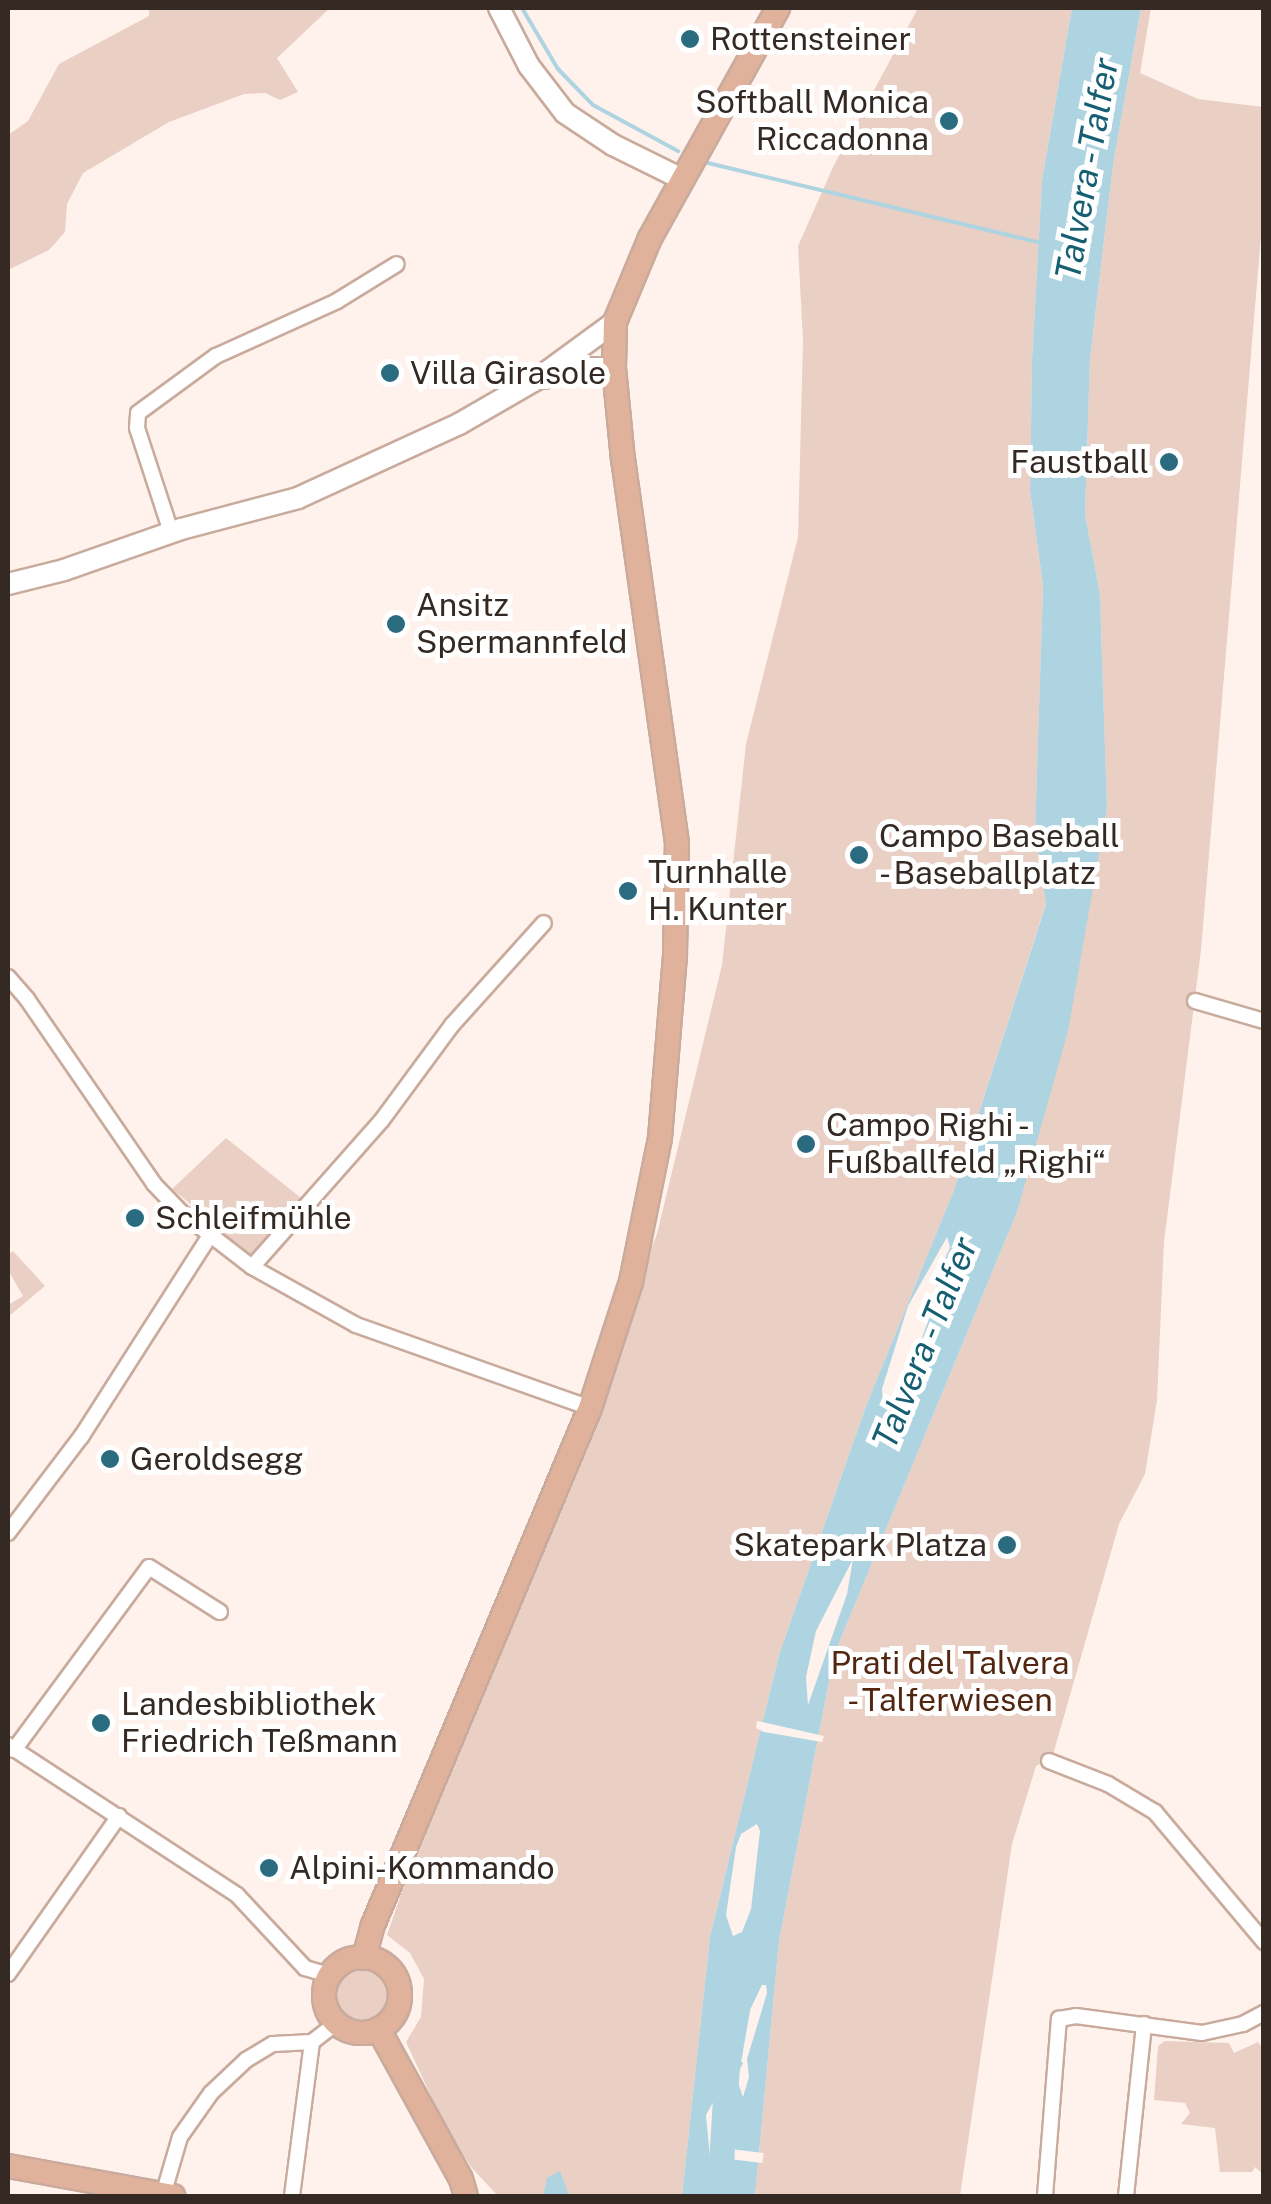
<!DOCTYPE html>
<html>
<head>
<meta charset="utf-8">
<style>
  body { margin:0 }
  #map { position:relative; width:1271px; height:2204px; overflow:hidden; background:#fff2ec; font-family:"Public Sans",sans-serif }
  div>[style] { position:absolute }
  .green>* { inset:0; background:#e9cfc4 }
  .round { border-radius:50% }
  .water>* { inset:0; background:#aed4e2 }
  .pier>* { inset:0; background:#fff2ec; transform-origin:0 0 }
  .stream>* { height:4px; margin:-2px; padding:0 2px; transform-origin:2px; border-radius:2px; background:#aed4e2 }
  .river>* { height:25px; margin:-12.5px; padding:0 12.5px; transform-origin:12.5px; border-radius:12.5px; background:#aed4e2 }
  .roads { filter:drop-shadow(2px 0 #c9ab9d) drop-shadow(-2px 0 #c9ab9d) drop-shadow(0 2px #c9ab9d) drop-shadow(0 -2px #c9ab9d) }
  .street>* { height:14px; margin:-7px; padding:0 7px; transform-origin:7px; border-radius:7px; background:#fff }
  .secondary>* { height:20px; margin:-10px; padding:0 10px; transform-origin:10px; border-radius:10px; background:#fff }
  .primary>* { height:22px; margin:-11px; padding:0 11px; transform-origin:11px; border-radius:11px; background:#e1b29b }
  .primary>.ring { margin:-11px; padding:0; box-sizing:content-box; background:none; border:22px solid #e1b29b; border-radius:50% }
  .dots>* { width:28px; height:28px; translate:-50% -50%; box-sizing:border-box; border:5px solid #fff; border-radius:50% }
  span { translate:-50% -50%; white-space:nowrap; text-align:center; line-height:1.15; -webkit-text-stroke:10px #fff; paint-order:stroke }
  .poi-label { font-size:32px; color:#352923 }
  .left { translate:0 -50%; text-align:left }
  .right { translate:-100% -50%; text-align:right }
  .park-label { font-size:32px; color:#53270f }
  .water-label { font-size:35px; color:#165e72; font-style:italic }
  .frame { position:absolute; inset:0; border:10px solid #352923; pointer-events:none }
</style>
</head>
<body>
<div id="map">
  <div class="green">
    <div style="clip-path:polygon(149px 8px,330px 8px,277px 58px,298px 92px,280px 100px,265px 93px,244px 94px,169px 122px,83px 173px,67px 204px,65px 232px,49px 250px,8px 270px,8px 135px,28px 121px,59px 64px,149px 16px)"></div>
    <div style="clip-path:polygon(918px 8px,1072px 8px,1042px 180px,1032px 360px,1030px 491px,1043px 586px,1035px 831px,1046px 903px,954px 1190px,866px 1406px,779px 1655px,710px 1937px,682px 2196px,498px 2196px,471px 2167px,444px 2124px,406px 2042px,421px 2017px,424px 1979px,410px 1953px,387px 1935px,454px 1742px,657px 1234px,722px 965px,746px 744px,798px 537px,803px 341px,798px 246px,834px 165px)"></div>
    <div style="clip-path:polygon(1141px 8px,1151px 8px,1140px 73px,1198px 99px,1263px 107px,1264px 200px,1201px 950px,1164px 1242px,1157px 1400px,1145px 1474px,1119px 1524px,1052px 1758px,1036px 1766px,1012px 1844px,960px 2196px,755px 2196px,779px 1941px,834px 1655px,1017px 1212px,1107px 808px,1100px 595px,1085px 514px,1090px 359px,1113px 165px)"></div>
    <div style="clip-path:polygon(226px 1138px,301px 1198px,248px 1259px,220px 1228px,172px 1189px)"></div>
    <div style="clip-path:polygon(13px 1251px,45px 1286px,8px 1317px,8px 1305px,23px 1296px,8px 1270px,8px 1255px)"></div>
    <div class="round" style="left:334px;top:1968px;width:56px;height:56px"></div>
    <div style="clip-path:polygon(1165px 2041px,1229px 2043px,1234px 2053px,1258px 2042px,1263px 2049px,1263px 2174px,1255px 2167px,1252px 2172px,1220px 2172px,1215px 2128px,1181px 2124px,1190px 2113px,1185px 2103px,1154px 2100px,1158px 2046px)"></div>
  </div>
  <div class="water">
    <div style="clip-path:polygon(evenodd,1072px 8px,1141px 8px,1113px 165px,1090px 359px,1085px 514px,1100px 595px,1107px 808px,1068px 1031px,1017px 1212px,834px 1655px,779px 1941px,755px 2196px,682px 2196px,710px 1937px,779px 1655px,866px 1406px,954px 1190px,1046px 904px,1035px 831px,1043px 586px,1030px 491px,1032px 360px,1042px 180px,1072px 8px,947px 1237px,950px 1247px,934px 1284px,939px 1289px,920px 1344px,900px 1389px,892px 1401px,883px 1403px,882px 1389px,908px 1306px,947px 1237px,1072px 8px,853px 1559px,847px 1594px,808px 1705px,806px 1677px,816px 1631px,853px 1559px,1072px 8px,757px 1824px,760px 1831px,751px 1909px,742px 1932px,733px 1936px,726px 1915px,736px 1847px,741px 1834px,757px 1824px,1072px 8px,755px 1970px,748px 2014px,762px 1985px,766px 1985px,767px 1993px,747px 2059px,749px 2077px,743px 2097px,736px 2077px,743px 2063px,729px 2054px,728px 2018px,736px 1982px,755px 1970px,1072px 8px,716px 2097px,725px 2100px,730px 2130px,722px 2166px,712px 2179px,706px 2115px,716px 2097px)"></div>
    <div style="clip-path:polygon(560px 2171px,569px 2196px,543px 2196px,547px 2178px)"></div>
  </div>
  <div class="pier">
    <div style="clip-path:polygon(757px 1721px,824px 1736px,822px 1742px,764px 1732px,756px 1728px)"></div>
    <div style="left:722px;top:2148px;width:42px;height:10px;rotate:7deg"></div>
  </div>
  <div class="stream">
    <div style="left:522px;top:8px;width:71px;rotate:59.5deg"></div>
    <div style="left:558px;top:69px;width:50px;rotate:45.8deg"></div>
    <div style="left:593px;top:105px;width:97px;rotate:28.4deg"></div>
    <div style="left:708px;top:163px;width:339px;rotate:13.5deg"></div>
  </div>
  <div class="river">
    <div style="left:719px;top:2196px;width:129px;rotate:-86.5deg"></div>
    <div style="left:727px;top:2067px;width:124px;rotate:-80.2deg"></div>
  </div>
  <div class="roads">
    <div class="street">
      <div style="left:171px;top:532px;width:109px;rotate:-108.1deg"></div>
      <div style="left:137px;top:428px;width:15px;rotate:-86deg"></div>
      <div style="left:138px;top:413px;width:97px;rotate:-36.2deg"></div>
      <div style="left:216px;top:356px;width:133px;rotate:-24.4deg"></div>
      <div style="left:337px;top:301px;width:70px;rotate:-31.7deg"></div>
      <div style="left:8px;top:977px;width:29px;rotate:49deg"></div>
      <div style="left:27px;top:999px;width:224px;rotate:55.5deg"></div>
      <div style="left:154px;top:1184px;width:40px;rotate:46deg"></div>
      <div style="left:182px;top:1213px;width:88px;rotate:37.6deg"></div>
      <div style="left:252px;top:1267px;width:119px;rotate:29.1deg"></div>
      <div style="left:356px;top:1325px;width:248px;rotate:19.5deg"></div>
      <div style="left:1195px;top:1001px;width:72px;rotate:16.2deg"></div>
      <div style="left:252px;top:1267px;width:196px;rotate:-48.5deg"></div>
      <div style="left:382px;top:1120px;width:118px;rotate:-53.6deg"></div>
      <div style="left:452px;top:1025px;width:137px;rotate:-48deg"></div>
      <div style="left:8px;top:1533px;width:121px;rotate:-52.8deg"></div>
      <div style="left:81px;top:1437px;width:240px;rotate:-57.4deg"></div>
      <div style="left:8px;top:1745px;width:274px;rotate:33.2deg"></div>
      <div style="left:237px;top:1895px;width:100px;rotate:47deg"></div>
      <div style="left:305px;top:1968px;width:26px;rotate:16deg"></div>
      <div style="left:14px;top:1750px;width:227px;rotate:-53.6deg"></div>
      <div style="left:149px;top:1567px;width:84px;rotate:32.4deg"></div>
      <div style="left:1049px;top:1761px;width:63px;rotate:21.3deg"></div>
      <div style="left:1108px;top:1784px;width:55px;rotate:30.8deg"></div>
      <div style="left:1155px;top:1812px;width:170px;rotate:50deg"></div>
      <div style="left:8px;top:1974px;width:193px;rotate:-54.9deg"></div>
      <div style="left:163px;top:2195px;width:60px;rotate:-73.7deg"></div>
      <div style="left:180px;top:2137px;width:54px;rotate:-54.8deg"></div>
      <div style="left:211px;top:2093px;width:48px;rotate:-43.3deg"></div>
      <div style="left:246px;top:2060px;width:31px;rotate:-31deg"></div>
      <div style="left:273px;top:2044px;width:39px;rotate:-3deg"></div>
      <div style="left:312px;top:2042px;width:31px;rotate:-38deg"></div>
      <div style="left:292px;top:2196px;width:155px;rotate:-82.6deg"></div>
      <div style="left:1045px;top:2196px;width:178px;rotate:-85.5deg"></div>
      <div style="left:1059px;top:2019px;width:17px;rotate:-10deg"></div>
      <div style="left:1076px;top:2016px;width:127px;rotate:7.7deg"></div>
      <div style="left:1202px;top:2033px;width:42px;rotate:-12.4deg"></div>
      <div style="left:1243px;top:2024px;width:24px;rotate:-28deg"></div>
      <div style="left:1126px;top:2196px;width:173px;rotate:-84deg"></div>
    </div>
    <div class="secondary">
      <div style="left:499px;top:8px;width:65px;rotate:62.7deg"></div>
      <div style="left:529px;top:66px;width:59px;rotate:52.5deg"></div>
      <div style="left:565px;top:113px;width:58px;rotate:33.7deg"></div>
      <div style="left:613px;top:145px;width:77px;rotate:26.2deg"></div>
      <div style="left:544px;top:378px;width:35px;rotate:-16deg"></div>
      <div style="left:578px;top:368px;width:36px"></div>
      <div style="left:8px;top:584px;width:58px;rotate:-14deg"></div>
      <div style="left:64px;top:570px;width:124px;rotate:-19.3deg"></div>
      <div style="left:181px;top:529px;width:121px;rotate:-14.8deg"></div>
      <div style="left:298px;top:498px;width:177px;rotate:-24.7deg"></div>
      <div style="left:459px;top:424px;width:90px;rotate:-30deg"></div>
      <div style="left:537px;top:379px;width:97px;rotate:-36.2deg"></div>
    </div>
    <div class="primary">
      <div class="ring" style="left:324px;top:1957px;width:54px;height:54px"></div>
      <div style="left:364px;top:1958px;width:34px;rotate:-75deg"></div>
      <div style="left:373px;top:1925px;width:561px;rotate:-67.23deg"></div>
      <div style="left:590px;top:1408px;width:133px;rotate:-72deg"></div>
      <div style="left:631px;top:1282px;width:147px;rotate:-78.6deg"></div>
      <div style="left:660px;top:1138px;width:185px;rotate:-85.3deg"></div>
      <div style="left:675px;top:954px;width:111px;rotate:-89deg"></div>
      <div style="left:677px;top:843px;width:387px;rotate:-98deg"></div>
      <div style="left:623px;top:460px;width:92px;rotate:-95.6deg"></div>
      <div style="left:614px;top:368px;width:46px;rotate:-88.8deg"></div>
      <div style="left:615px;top:322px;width:91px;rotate:-67.4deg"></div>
      <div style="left:650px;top:238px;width:263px;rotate:-60.9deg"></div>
      <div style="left:379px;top:2030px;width:170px;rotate:61.2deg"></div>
      <div style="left:461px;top:2179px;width:18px;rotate:74deg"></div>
      <div style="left:8px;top:2166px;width:168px;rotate:10.3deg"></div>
    </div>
  </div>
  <div class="dots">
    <div style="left:690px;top:39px;background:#2b6b7f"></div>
    <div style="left:949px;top:121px;background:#2b6b7f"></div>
    <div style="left:390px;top:373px;background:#2b6b7f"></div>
    <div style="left:1169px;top:462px;background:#2b6b7f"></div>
    <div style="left:396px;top:624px;background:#2b6b7f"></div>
    <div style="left:859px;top:855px;background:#2b6b7f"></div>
    <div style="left:628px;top:891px;background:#2b6b7f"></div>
    <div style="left:806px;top:1144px;background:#2b6b7f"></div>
    <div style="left:135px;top:1218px;background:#2b6b7f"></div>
    <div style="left:110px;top:1459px;background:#2b6b7f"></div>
    <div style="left:1007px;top:1545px;background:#2b6b7f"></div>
    <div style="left:101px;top:1723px;background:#2b6b7f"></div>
    <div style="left:269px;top:1868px;background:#2b6b7f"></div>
  </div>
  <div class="poi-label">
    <span class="left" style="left:710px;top:39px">Rottensteiner</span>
    <span class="right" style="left:929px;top:121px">Softball Monica<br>Riccadonna</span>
    <span class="left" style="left:410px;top:373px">Villa Girasole</span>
    <span class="right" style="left:1149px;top:462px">Faustball</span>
    <span class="left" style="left:416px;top:624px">Ansitz<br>Spermannfeld</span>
    <span class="left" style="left:879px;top:855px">Campo Baseball<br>- Baseballplatz</span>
    <span class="left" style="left:648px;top:891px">Turnhalle<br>H. Kunter</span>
    <span class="left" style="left:826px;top:1144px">Campo Righi -<br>Fußballfeld „Righi“</span>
    <span class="left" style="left:155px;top:1218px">Schleifmühle</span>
    <span class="left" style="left:130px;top:1459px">Geroldsegg</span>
    <span class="right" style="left:987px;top:1545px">Skatepark Platza</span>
    <span class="left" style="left:121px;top:1723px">Landesbibliothek<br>Friedrich Teßmann</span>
    <span class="left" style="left:289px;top:1868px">Alpini-Kommando</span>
  </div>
  <div class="park-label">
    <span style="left:950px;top:1682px">Prati del Talvera<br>- Talferwiesen</span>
  </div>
  <div class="water-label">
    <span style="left:1087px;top:169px;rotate:-80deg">Talvera - Talfer</span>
    <span style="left:925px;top:1343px;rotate:-68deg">Talvera - Talfer</span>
  </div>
  <div class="frame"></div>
</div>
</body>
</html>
